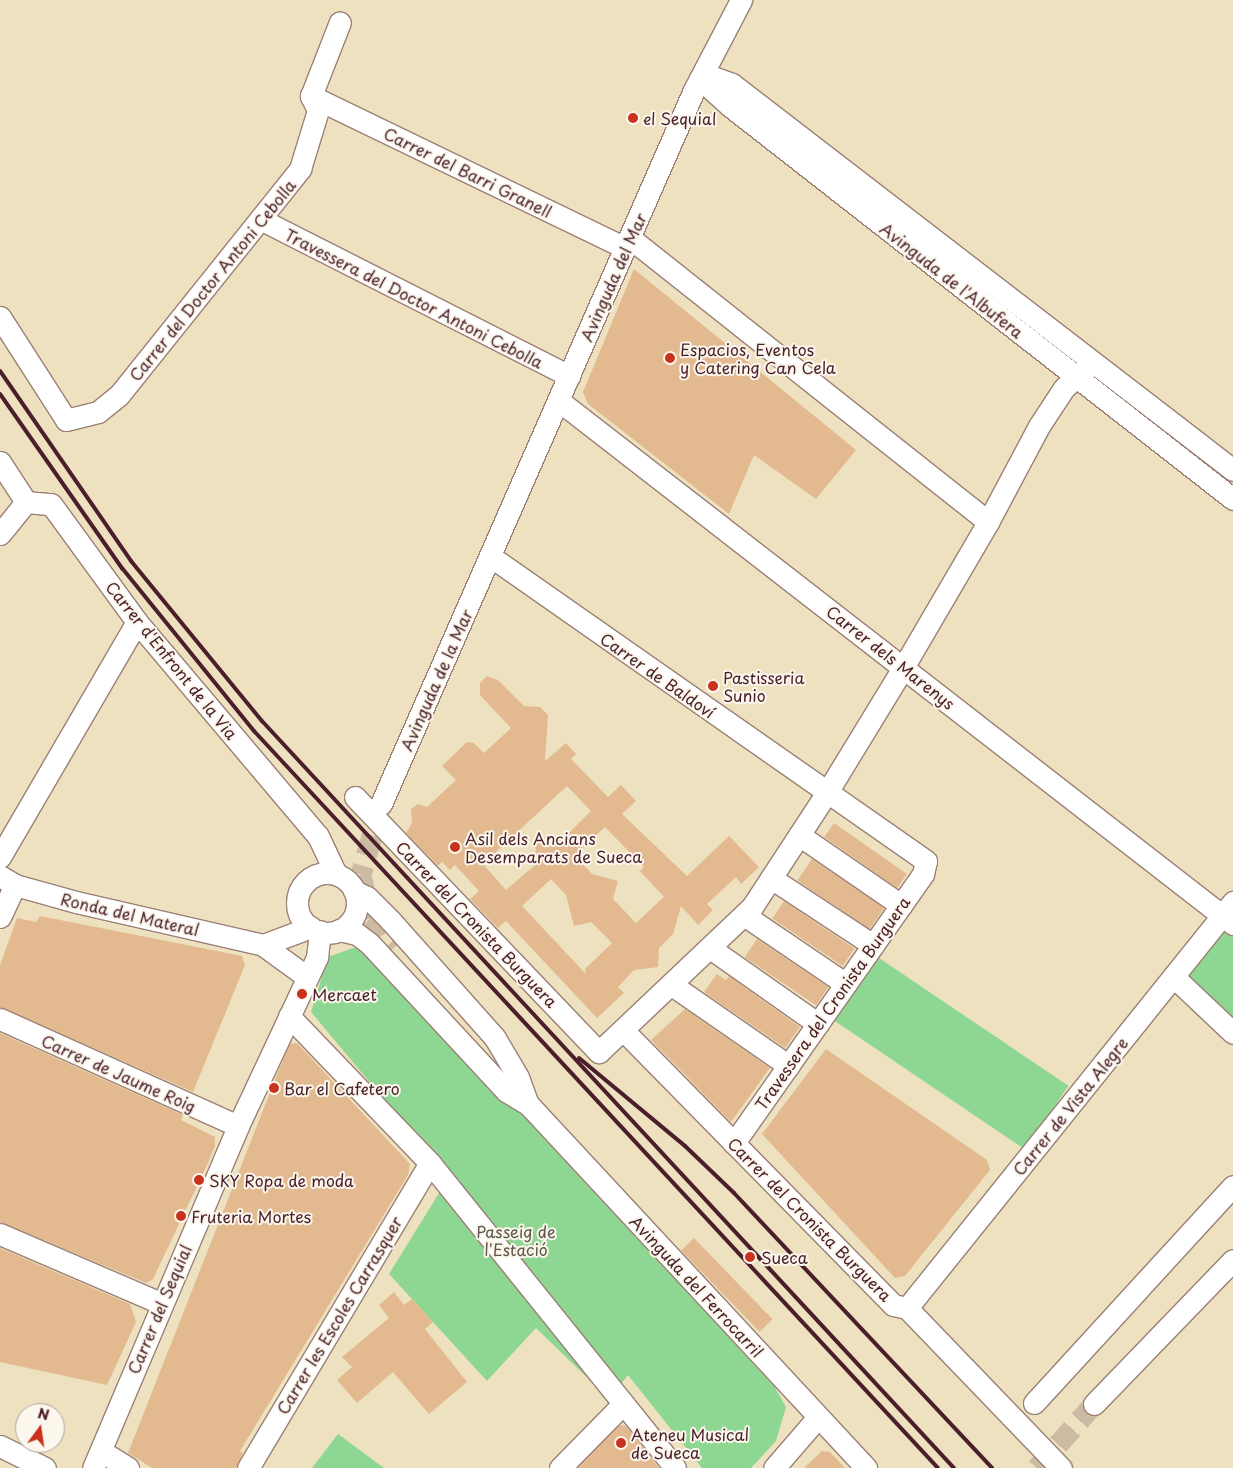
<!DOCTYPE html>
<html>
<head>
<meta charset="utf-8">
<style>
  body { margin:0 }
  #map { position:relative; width:1233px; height:1468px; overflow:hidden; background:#ede1c0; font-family:"Playpen Sans",sans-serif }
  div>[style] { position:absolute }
  .green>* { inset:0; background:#8dd793; transform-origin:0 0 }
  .building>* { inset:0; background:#e3ba90; transform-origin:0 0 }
  .minor-tunnel>* { height:21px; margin-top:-10.5px; transform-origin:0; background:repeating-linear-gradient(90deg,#ccbaa2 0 21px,transparent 0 32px) }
  .roads { filter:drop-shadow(1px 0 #9c8076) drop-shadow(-1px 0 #9c8076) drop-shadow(0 1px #9c8076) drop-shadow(0 -1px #9c8076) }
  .minor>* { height:21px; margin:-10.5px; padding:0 10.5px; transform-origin:10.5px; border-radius:10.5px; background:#fff }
  .minor>.ring { margin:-10.5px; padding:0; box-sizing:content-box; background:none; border:21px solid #fff; border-radius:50% }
  .rail>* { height:4px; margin:-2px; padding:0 2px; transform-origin:2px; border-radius:2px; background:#4a1f2b }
  .dots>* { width:14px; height:14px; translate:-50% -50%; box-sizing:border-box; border:2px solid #fbf7ec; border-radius:50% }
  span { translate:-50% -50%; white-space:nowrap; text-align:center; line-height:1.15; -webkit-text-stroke:4px #fbf7ec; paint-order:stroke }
  .poi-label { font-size:16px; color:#4a1f2b }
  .left { translate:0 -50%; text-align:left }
  .street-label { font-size:16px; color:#4a1f2b }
  .park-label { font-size:16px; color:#5e564a }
  .north { position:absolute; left:15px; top:1403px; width:50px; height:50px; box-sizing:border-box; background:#fbf7ec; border:1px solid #b4a19f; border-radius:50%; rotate:14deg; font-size:14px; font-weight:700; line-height:20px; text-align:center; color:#4a1f2b }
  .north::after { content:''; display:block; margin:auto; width:18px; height:22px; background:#c8321e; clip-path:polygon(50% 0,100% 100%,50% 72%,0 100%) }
</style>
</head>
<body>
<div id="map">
  <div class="green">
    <div style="clip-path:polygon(1224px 922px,1233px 929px,1233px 1026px,1182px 976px)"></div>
    <div style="clip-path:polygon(356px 947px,379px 961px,774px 1386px,786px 1407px,776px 1441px,751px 1468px,702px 1468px,628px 1375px,609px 1399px,536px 1328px,487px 1381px,389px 1274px,449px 1177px,311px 1012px,328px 957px)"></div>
    <div style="left:876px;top:956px;width:232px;height:77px;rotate:34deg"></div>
    <div style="clip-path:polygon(338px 1434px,384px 1468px,312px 1468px)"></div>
  </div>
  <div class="building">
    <div style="clip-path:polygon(634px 269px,856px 450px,816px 499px,754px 455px,729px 514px,588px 404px,583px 392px)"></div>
    <div style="clip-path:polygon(evenodd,487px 676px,498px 680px,524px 706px,540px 707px,548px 715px,545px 761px,566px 743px,576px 754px,571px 759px,608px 797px,621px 785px,636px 801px,622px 814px,687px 876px,729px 836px,759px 867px,741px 884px,736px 877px,707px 904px,713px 910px,698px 925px,681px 906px,673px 934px,659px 948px,658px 967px,634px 970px,618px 987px,624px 993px,597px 1018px,506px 921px,498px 928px,470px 899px,479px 891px,455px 865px,450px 870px,442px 862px,438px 866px,406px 833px,412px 823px,411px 809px,418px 804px,427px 807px,456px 780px,442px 766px,467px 742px,474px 743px,484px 753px,511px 728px,480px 695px,480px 683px,487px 676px,567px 786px,591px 811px,564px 838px,536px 838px,535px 865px,506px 890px,483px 864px,567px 786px,487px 676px,605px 827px,644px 867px,640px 871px,664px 897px,636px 923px,613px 899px,618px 881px,592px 874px,574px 855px,605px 827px,487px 676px,551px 879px,566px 895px,574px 926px,591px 922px,612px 943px,585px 969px,586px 974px,522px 906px,551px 879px)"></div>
    <div style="left:834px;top:823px;width:89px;height:17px;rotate:35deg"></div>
    <div style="left:812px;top:859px;width:87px;height:26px;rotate:34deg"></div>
    <div style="left:784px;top:901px;width:85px;height:21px;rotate:34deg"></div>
    <div style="clip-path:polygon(40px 916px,242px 956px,245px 965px,193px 1092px,0 1007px,0 965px,17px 918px,36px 922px)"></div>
    <div style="left:757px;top:939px;width:86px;height:22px;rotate:34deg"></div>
    <div style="clip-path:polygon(717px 974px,726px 980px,729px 976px,800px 1027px,785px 1048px,704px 992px)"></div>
    <div style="clip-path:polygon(685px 1009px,770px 1068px,731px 1122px,651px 1040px)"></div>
    <div style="clip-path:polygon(0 1033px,183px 1115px,181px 1120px,215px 1137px,215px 1146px,208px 1163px,153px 1279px,146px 1283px,0 1222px)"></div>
    <div style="clip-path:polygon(297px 1043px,410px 1164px,408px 1175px,240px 1451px,243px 1453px,236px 1468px,152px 1468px,128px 1453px,284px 1057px,290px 1044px)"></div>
    <div style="clip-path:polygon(826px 1049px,987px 1160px,990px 1170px,905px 1276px,895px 1278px,762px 1134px)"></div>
    <div style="left:694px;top:1238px;width:113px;height:18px;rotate:46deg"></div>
    <div style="clip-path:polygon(0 1248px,130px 1304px,136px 1322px,107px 1385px,0 1362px)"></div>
    <div style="clip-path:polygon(394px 1292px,404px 1305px,412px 1299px,433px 1322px,425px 1329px,467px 1382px,429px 1414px,393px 1372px,357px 1403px,337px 1380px,352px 1367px,342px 1357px,389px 1318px,379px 1305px)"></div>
    <div style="clip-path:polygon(619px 1425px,626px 1426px,659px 1468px,578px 1468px)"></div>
    <div style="clip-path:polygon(822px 1451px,830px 1452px,845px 1468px,804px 1468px)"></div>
  </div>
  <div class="minor-tunnel">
    <div style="left:381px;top:804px;width:73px;rotate:105.9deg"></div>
    <div style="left:361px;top:874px;width:45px;rotate:78.4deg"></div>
    <div style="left:370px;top:918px;width:38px;rotate:49deg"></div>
    <div style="left:1037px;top:1468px;width:86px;rotate:-48.3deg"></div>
  </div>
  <div class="roads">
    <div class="minor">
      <div style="left:700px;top:79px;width:40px;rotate:42deg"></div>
      <div style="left:730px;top:106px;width:638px;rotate:38deg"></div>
      <div style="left:700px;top:79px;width:13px;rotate:-9deg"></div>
      <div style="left:713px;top:77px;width:20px;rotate:20deg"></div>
      <div style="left:732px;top:84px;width:632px;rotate:37.61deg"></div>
      <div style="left:311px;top:96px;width:349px;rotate:25.8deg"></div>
      <div style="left:260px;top:219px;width:347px;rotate:26.9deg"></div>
      <div style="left:630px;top:238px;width:457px;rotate:38.4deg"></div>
      <div style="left:0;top:317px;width:122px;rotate:57.3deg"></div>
      <div style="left:66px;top:420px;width:33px;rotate:-14deg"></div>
      <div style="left:98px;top:412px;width:27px;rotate:-39deg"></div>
      <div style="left:119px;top:395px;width:290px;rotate:-51.3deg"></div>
      <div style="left:300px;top:169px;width:62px;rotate:-73deg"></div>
      <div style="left:318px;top:110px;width:16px;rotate:-117deg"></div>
      <div style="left:311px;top:96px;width:79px;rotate:-68.6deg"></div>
      <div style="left:558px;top:400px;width:855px;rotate:37.82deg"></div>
      <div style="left:0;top:462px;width:48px;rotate:57deg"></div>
      <div style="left:26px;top:502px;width:25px;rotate:5deg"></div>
      <div style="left:51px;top:504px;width:146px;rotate:53.9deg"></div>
      <div style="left:137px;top:622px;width:280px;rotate:49.8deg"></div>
      <div style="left:318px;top:836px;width:42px;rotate:64.7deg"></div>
      <div style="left:0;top:534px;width:41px;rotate:-50.9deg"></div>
      <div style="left:490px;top:556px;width:532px;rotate:34.97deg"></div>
      <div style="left:926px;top:861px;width:13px;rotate:103deg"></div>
      <div style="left:923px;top:874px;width:329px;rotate:125.1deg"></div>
      <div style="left:355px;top:797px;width:353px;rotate:46.3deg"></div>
      <div style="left:599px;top:1052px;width:211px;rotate:-43.5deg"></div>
      <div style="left:752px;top:907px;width:135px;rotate:-56.8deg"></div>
      <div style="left:826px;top:794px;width:150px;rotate:-58.6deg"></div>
      <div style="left:904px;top:666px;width:167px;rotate:-59.7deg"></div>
      <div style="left:988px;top:522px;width:109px;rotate:-62deg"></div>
      <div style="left:1039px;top:426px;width:45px;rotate:-56.7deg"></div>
      <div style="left:1064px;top:388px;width:38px;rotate:-42deg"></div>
      <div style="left:381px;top:804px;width:780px;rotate:-66.33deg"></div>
      <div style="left:694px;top:90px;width:102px;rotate:-62.4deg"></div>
      <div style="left:799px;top:835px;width:124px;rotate:34.5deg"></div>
      <div style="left:0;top:857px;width:272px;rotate:-59.8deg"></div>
      <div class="ring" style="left:297px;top:873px;width:39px;height:39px"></div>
      <div style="left:0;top:876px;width:17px;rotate:31deg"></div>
      <div style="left:15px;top:885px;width:63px;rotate:15.6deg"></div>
      <div style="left:76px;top:902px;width:192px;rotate:12.9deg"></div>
      <div style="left:263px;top:945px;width:54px;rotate:36deg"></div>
      <div style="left:771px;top:878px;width:122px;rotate:33.3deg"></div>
      <div style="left:354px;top:891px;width:14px;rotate:25deg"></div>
      <div style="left:367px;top:897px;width:33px;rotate:45deg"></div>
      <div style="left:390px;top:920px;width:158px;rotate:48.3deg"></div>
      <div style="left:495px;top:1038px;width:45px;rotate:59.5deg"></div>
      <div style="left:518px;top:1077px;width:29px;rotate:70deg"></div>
      <div style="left:744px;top:915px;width:123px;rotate:34.1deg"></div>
      <div style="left:0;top:917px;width:35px;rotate:-65deg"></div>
      <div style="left:339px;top:930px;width:18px;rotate:13deg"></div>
      <div style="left:357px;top:934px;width:15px;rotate:37deg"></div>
      <div style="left:369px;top:943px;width:202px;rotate:47.2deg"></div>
      <div style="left:506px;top:1091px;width:26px;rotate:31deg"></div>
      <div style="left:528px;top:1104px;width:497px;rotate:47.1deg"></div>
      <div style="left:263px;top:945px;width:51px;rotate:-20.6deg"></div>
      <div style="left:710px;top:948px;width:132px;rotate:35.1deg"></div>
      <div style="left:1174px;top:977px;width:81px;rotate:43.5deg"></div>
      <div style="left:672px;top:985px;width:142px;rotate:34.7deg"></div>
      <div style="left:289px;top:1016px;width:204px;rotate:46.2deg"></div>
      <div style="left:430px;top:1163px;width:391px;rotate:51.2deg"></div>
      <div style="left:0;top:1019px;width:261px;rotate:24.2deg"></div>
      <div style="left:623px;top:1030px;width:385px;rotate:45.5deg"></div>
      <div style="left:893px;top:1305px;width:14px;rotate:12deg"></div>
      <div style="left:907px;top:1308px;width:222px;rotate:46.1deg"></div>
      <div style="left:0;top:1234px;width:174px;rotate:23.3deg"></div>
      <div style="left:907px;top:1308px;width:521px;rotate:-51.24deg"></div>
      <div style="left:1034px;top:1403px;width:294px;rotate:-47.5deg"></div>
      <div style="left:1094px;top:1404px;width:200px;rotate:-46deg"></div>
      <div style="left:0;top:1446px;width:50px;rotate:26.1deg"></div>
      <div style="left:101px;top:1451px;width:32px;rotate:32deg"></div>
      <div style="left:93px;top:1468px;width:371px;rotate:-67deg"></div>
      <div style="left:238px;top:1126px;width:187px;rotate:-64.9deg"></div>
      <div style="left:317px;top:957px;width:26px;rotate:-83deg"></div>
      <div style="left:248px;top:1468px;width:355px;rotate:-59.2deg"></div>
      <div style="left:560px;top:1468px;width:90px;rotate:-45.5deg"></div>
      <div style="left:774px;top:1468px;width:67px;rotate:-49.2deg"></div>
    </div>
  </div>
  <div class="rail">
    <div style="left:0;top:371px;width:231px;rotate:55.4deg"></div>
    <div style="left:131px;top:561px;width:207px;rotate:50.7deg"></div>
    <div style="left:262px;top:721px;width:1018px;rotate:47.19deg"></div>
    <div style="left:0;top:394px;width:213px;rotate:55deg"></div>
    <div style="left:122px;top:568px;width:210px;rotate:51deg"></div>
    <div style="left:254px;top:731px;width:1005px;rotate:47.14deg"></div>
    <div style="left:579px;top:1058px;width:138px;rotate:39.7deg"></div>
    <div style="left:685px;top:1146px;width:68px;rotate:43.8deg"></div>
    <div style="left:734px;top:1193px;width:377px;rotate:46.8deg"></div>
  </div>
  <div class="dots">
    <div style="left:633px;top:118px;background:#c8321e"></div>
    <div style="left:670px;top:358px;background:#c8321e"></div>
    <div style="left:713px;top:686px;background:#c8321e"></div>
    <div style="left:455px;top:847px;background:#c8321e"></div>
    <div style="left:302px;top:994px;background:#c8321e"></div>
    <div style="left:274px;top:1088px;background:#c8321e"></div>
    <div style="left:199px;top:1180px;background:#c8321e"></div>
    <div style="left:181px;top:1216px;background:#c8321e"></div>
    <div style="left:750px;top:1257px;background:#c8321e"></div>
    <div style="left:621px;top:1443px;background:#c8321e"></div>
  </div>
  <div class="poi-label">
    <span class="left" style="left:643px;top:118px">el Sequial</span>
    <span class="left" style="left:680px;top:358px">Espacios, Eventos<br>y Catering Can Cela</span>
    <span class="left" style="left:723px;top:686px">Pastisseria<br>Sunio</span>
    <span class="left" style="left:465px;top:847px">Asil dels Ancians<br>Desemparats de Sueca</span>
    <span class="left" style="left:312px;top:994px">Mercaet</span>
    <span class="left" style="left:284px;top:1088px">Bar el Cafetero</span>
    <span class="left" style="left:209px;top:1180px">SKY Ropa de moda</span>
    <span class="left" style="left:191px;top:1216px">Fruteria Mortes</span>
    <span class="left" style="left:761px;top:1257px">Sueca</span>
    <span class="left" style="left:631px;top:1443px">Ateneu Musical<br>de Sueca</span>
  </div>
  <div class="street-label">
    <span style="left:468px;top:172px;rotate:26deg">Carrer del Barri Granell</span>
    <span style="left:613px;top:277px;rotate:-66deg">Avinguda del Mar</span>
    <span style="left:212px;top:280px;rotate:-51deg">Carrer del Doctor Antoni Cebolla</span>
    <span style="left:952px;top:280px;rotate:38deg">Avinguda de l'Albufera</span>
    <span style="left:414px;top:298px;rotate:27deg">Travessera del Doctor Antoni Cebolla</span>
    <span style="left:891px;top:657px;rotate:38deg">Carrer dels Marenys</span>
    <span style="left:172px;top:660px;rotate:51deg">Carrer d'Enfront de la Via</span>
    <span style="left:658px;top:675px;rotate:35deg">Carrer de Baldoví</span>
    <span style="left:436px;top:680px;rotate:-66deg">Avinguda de la Mar</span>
    <span style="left:130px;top:914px;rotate:13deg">Ronda del Materal</span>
    <span style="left:477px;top:924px;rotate:46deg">Carrer del Cronista Burguera</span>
    <span style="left:832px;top:1003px;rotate:-55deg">Travessera del Cronista Burguera</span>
    <span style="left:119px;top:1073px;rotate:24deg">Carrer de Jaume Roig</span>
    <span style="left:1070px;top:1106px;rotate:-51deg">Carrer de Vista Alegre</span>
    <span style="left:810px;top:1219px;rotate:45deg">Carrer del Cronista Burguera</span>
    <span style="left:697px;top:1286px;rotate:47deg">Avinguda del Ferrocarril</span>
    <span style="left:159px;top:1309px;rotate:-67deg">Carrer del Sequial</span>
    <span style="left:339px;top:1315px;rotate:-59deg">Carrer les Escoles Carrasquer</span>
  </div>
  <div class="park-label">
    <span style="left:516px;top:1240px">Passeig de<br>l'Estació</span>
  </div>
  <div class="north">N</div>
</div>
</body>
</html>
